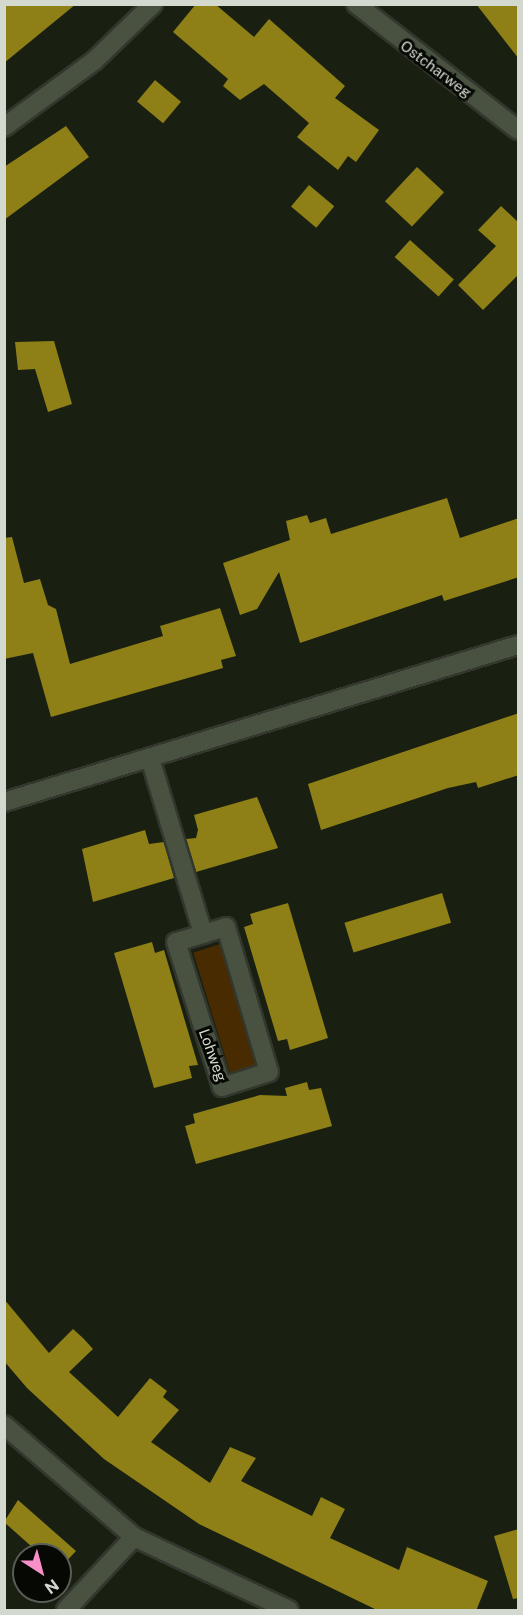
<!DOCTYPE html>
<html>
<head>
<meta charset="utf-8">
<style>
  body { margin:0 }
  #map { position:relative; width:523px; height:1615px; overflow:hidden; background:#192011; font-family:"Public Sans",sans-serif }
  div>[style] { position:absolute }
  .green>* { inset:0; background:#482b00; transform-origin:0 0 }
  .building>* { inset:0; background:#8e7f17; transform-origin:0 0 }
  .roads { filter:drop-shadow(2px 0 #33372e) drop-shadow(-2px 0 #33372e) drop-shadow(0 2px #33372e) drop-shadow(0 -2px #33372e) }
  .street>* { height:18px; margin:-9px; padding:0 9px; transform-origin:9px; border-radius:9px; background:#495140 }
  span { translate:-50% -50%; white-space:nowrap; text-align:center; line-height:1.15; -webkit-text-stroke:6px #060804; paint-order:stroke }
  .street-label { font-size:15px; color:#d4d9cf }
  .frame { position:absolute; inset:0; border:6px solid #d4d9cf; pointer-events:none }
  .north { position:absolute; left:12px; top:1543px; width:60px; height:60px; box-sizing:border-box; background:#060804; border:2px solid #585c55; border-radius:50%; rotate:144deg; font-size:16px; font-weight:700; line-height:24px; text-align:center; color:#d4d9cf }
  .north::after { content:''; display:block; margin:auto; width:21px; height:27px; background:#f98fc9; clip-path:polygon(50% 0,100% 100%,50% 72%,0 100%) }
</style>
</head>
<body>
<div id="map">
  <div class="green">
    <div style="left:221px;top:944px;width:127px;height:29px;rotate:73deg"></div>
  </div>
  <div class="building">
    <div style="clip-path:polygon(4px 4px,76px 4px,4px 63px)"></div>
    <div style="clip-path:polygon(196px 4px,215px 4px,254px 37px,269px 19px,345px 86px,335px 98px,379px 130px,356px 162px,348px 156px,338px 170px,297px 137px,309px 123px,264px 84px,240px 100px,223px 86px,228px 79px,173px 32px)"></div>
    <div style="clip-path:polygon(476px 4px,519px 4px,519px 59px)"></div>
    <div style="left:155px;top:80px;width:34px;height:28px;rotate:40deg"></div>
    <div style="clip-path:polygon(66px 126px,89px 157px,4px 220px,4px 167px)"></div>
    <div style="left:417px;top:167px;width:37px;height:47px;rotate:43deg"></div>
    <div style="left:309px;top:185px;width:33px;height:28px;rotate:40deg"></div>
    <div style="clip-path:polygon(501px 206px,519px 223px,519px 274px,483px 310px,458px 285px,496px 246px,478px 230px)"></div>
    <div style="left:410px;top:240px;width:59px;height:23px;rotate:42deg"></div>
    <div style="clip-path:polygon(54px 341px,72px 404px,48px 412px,35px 369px,18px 370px,15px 342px)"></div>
    <div style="clip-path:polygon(447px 498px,460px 538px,519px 518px,519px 577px,444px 601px,442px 595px,300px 643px,279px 572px,257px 609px,240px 615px,223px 563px,290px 540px,286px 521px,307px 515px,310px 523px,326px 518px,331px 534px)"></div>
    <div style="clip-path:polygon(12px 537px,24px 583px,40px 579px,48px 605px,56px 609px,70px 664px,163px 636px,160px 626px,220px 608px,236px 656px,221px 660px,223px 668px,51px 717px,33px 653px,4px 659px,4px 538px)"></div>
    <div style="clip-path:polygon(519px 713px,519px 775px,478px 788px,476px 782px,448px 788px,321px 830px,308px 784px)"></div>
    <div style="clip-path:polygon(257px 797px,278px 848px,196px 872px,186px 839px,196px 838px,198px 830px,194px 815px)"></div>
    <div style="clip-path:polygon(145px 830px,149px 844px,164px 842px,174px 878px,93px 902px,82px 849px)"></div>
    <div style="left:442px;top:893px;width:31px;height:102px;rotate:73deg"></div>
    <div style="clip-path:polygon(288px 903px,328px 1038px,290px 1050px,287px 1039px,278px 1041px,244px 927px,253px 924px,250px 914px)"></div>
    <div style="clip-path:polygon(152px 942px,155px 953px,164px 950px,198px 1065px,189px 1066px,192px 1078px,154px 1088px,114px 953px)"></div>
    <div style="clip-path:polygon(307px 1082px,309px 1090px,321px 1088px,332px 1126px,196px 1164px,185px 1126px,195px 1123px,193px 1114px,260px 1095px,287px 1096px,285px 1088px)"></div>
    <div style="clip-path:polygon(4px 1299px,49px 1353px,73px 1329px,83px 1338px,93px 1349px,69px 1372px,118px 1417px,150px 1378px,167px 1391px,163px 1397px,179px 1410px,151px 1442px,210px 1483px,230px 1447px,256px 1458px,241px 1481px,312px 1516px,321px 1497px,345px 1509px,330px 1538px,399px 1570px,407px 1547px,488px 1581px,476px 1611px,379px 1611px,199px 1524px,104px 1459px,27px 1388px,4px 1361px)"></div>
    <div style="clip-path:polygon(18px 1500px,76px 1551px,60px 1568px,60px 1555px,41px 1555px,4px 1522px)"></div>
    <div style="clip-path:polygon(519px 1529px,519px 1598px,513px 1599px,494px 1536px)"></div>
  </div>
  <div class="roads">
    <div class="street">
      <div style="left:356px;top:4px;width:205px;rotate:37.9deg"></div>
      <div style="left:4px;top:127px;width:112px;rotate:-36.3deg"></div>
      <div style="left:94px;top:61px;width:82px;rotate:-44deg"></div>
      <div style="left:150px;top:758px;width:184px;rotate:73.2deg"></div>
      <div style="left:203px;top:934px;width:28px;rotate:163deg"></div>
      <div style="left:176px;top:942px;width:152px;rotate:72.4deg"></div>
      <div style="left:222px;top:1087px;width:49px;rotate:-17.7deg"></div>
      <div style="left:269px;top:1072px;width:151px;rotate:-106.5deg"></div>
      <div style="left:226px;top:927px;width:24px;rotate:163deg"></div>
      <div style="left:4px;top:802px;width:537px;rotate:-16.99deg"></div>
      <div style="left:4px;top:1425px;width:172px;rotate:40.7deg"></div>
      <div style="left:134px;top:1537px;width:171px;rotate:25.2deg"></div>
      <div style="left:66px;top:1610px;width:100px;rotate:-47deg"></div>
    </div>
  </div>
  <div class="street-label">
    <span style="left:436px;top:69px;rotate:37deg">Ostcharweg</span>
    <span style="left:213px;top:1055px;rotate:70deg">Lohweg</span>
  </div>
  <div class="frame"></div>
  <div class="north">N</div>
</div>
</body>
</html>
